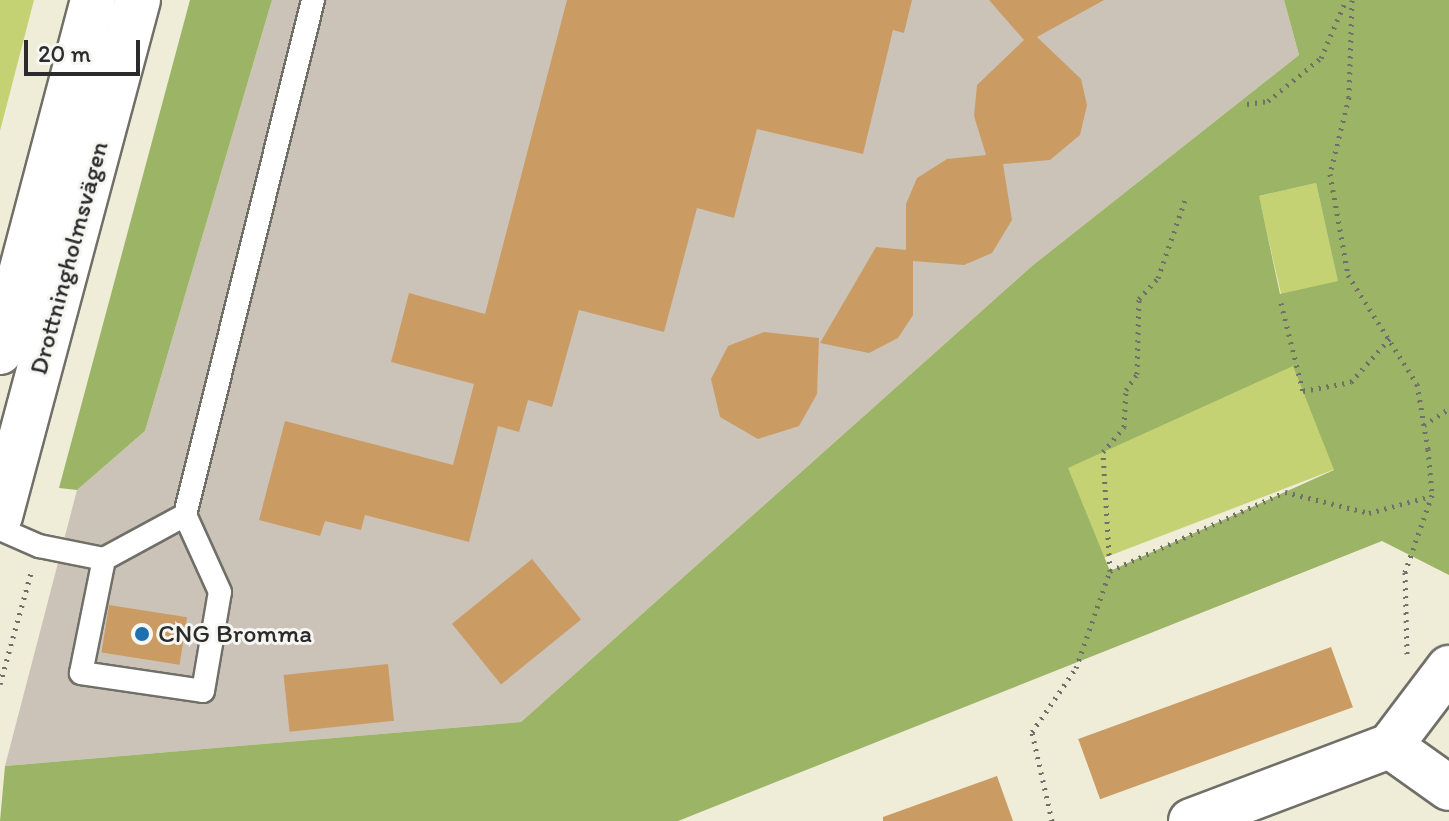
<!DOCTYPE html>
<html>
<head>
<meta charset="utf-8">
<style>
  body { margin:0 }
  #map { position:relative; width:1449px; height:821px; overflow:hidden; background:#efecd8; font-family:Itim,sans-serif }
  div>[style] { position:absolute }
  .industrial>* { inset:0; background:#cbc3b8 }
  .green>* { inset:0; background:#c5d274; transform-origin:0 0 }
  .forest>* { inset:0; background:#9cb466 }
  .building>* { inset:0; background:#ca9c64; transform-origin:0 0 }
  .path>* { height:5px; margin-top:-2.5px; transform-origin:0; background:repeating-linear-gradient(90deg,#706f68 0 2px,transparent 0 8px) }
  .roads { filter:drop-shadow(2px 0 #706f68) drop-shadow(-2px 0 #706f68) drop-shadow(0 2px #706f68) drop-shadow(0 -2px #706f68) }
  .service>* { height:22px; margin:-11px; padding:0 11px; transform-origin:11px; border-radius:11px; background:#fff }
  .minor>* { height:44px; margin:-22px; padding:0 22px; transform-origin:22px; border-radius:22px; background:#fff }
  .secondary>* { height:44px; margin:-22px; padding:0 22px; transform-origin:22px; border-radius:22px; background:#fff }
  .dots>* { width:22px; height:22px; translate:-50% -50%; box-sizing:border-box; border:4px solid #f6f6f2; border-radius:50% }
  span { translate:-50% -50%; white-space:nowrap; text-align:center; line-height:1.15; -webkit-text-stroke:6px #f6f6f2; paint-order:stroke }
  .street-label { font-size:26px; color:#2b2b2b }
  .poi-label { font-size:26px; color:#2b2b2b }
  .left { translate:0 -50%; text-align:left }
  .scale { position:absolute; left:24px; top:40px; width:116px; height:36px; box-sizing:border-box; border:4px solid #2b2b2b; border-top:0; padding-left:10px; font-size:24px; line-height:28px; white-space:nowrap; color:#2b2b2b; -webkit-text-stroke:6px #f6f6f2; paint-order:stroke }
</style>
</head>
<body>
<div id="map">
  <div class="industrial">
    <div style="clip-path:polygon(272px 0,1284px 0,1299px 55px,1032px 266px,521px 722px,5px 766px,77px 490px,145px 431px)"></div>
  </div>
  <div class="green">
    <div style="clip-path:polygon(0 0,34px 0,0 131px)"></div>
    <div style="left:1316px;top:183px;width:101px;height:59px;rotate:77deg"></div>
    <div style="left:1294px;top:365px;width:112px;height:249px;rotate:69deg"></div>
  </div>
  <div class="forest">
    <div style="clip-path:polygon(190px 0,272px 0,145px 431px,77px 490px,59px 488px)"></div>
    <div style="clip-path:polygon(evenodd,1284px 0,1449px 0,1449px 575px,1382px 541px,678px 821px,0 821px,5px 766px,521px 722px,1032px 266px,1299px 55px,1284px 0,1316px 183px,1338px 281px,1280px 294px,1259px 196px,1316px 183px,1284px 0,1293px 366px,1334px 470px,1110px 571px,1068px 468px,1293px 366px)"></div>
  </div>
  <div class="building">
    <div style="clip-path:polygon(567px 0,912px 0,904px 33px,893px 30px,863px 154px,757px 129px,734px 218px,697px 208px,664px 332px,579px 310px,552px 407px,528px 400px,519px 432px,498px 426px,469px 542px,365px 515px,361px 530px,325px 521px,320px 536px,259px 520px,285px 421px,453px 465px,474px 384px,391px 362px,409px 293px,485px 314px)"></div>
    <div style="clip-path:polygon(989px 0,1104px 0,1037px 37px,1081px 79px,1087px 105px,1080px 135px,1050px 160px,1003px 164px,1012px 220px,992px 253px,964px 265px,913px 261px,913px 315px,898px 338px,869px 353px,820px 343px,876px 247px,906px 250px,906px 204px,917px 178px,947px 159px,986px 155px,974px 116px,977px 85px,1024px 40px)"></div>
    <div style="clip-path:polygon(764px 332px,819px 338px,817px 394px,799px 426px,758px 439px,720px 417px,711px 379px,728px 346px)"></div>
    <div style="left:532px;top:559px;width:78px;height:103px;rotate:51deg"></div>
    <div style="left:109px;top:605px;width:79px;height:48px;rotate:9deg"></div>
    <div style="left:1331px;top:647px;width:64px;height:269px;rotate:70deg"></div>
    <div style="left:388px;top:664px;width:57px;height:105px;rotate:84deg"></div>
    <div style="clip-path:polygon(997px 776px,1013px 821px,883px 821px,883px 817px)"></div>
  </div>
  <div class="path">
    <div style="left:1352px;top:0;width:97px;rotate:91.8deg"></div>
    <div style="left:1349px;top:97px;width:79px;rotate:103.9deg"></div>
    <div style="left:1330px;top:174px;width:103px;rotate:79.9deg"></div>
    <div style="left:1348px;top:275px;width:129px;rotate:57.7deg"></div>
    <div style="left:1417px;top:384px;width:66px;rotate:80.4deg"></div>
    <div style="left:1428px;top:449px;width:46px;rotate:85deg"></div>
    <div style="left:1432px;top:495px;width:82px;rotate:109.3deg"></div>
    <div style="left:1405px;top:572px;width:82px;rotate:88.6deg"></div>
    <div style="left:1247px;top:104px;width:21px;rotate:-8deg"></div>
    <div style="left:1268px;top:101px;width:68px;rotate:-39.1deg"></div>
    <div style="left:1321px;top:58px;width:63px;rotate:-66.7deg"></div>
    <div style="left:1281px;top:303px;width:91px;rotate:76deg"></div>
    <div style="left:1303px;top:391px;width:49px;rotate:-10.6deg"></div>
    <div style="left:1351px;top:382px;width:62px;rotate:-48.3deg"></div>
    <div style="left:1424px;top:425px;width:30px;rotate:-33deg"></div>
    <div style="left:1110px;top:571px;width:119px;rotate:-93.4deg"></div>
    <div style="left:1103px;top:452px;width:33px;rotate:-50deg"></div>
    <div style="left:1124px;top:427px;width:37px;rotate:-87deg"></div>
    <div style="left:1126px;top:390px;width:19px;rotate:-55deg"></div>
    <div style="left:1137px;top:374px;width:75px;rotate:-88.5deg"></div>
    <div style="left:1139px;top:299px;width:28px;rotate:-48deg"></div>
    <div style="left:1158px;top:278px;width:86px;rotate:-70.9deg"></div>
    <div style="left:0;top:684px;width:115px;rotate:-74.4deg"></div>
    <div style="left:1052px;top:821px;width:91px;rotate:-102.7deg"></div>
    <div style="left:1032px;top:732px;width:78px;rotate:-55.5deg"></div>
    <div style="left:1076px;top:668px;width:103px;rotate:-70.7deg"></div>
    <div style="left:1110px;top:571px;width:192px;rotate:-24.3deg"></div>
    <div style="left:1285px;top:492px;width:87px;rotate:14deg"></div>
    <div style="left:1369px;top:513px;width:64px;rotate:-15.3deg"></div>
  </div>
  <div class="roads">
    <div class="service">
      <div style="left:0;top:529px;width:43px;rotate:23.6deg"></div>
      <div style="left:39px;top:546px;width:66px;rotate:11.3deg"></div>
      <div style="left:104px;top:559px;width:92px;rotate:-28.5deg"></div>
      <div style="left:185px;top:515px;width:531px;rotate:-76.04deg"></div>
      <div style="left:104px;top:559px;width:116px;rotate:101.4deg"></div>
      <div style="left:81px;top:673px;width:123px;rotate:8.4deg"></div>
      <div style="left:203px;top:691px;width:100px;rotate:-80.3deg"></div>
      <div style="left:220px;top:592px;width:85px;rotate:-114.4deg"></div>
    </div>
    <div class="minor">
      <div style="left:1390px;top:746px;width:98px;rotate:-52.9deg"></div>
      <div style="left:1191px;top:821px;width:213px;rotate:-20.7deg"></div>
      <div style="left:1390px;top:746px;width:72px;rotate:35.4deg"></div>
    </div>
    <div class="secondary">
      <div style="left:0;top:352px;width:364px;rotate:-75.2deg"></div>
      <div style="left:0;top:516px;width:534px;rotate:-75.03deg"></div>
    </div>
  </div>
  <div class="dots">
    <div style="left:142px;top:634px;background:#1f6fb2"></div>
  </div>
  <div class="street-label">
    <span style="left:69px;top:258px;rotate:-75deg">Drottningholmsvägen</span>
  </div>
  <div class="poi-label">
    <span class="left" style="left:158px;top:634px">CNG Bromma</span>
  </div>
  <div class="scale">20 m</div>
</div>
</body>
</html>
